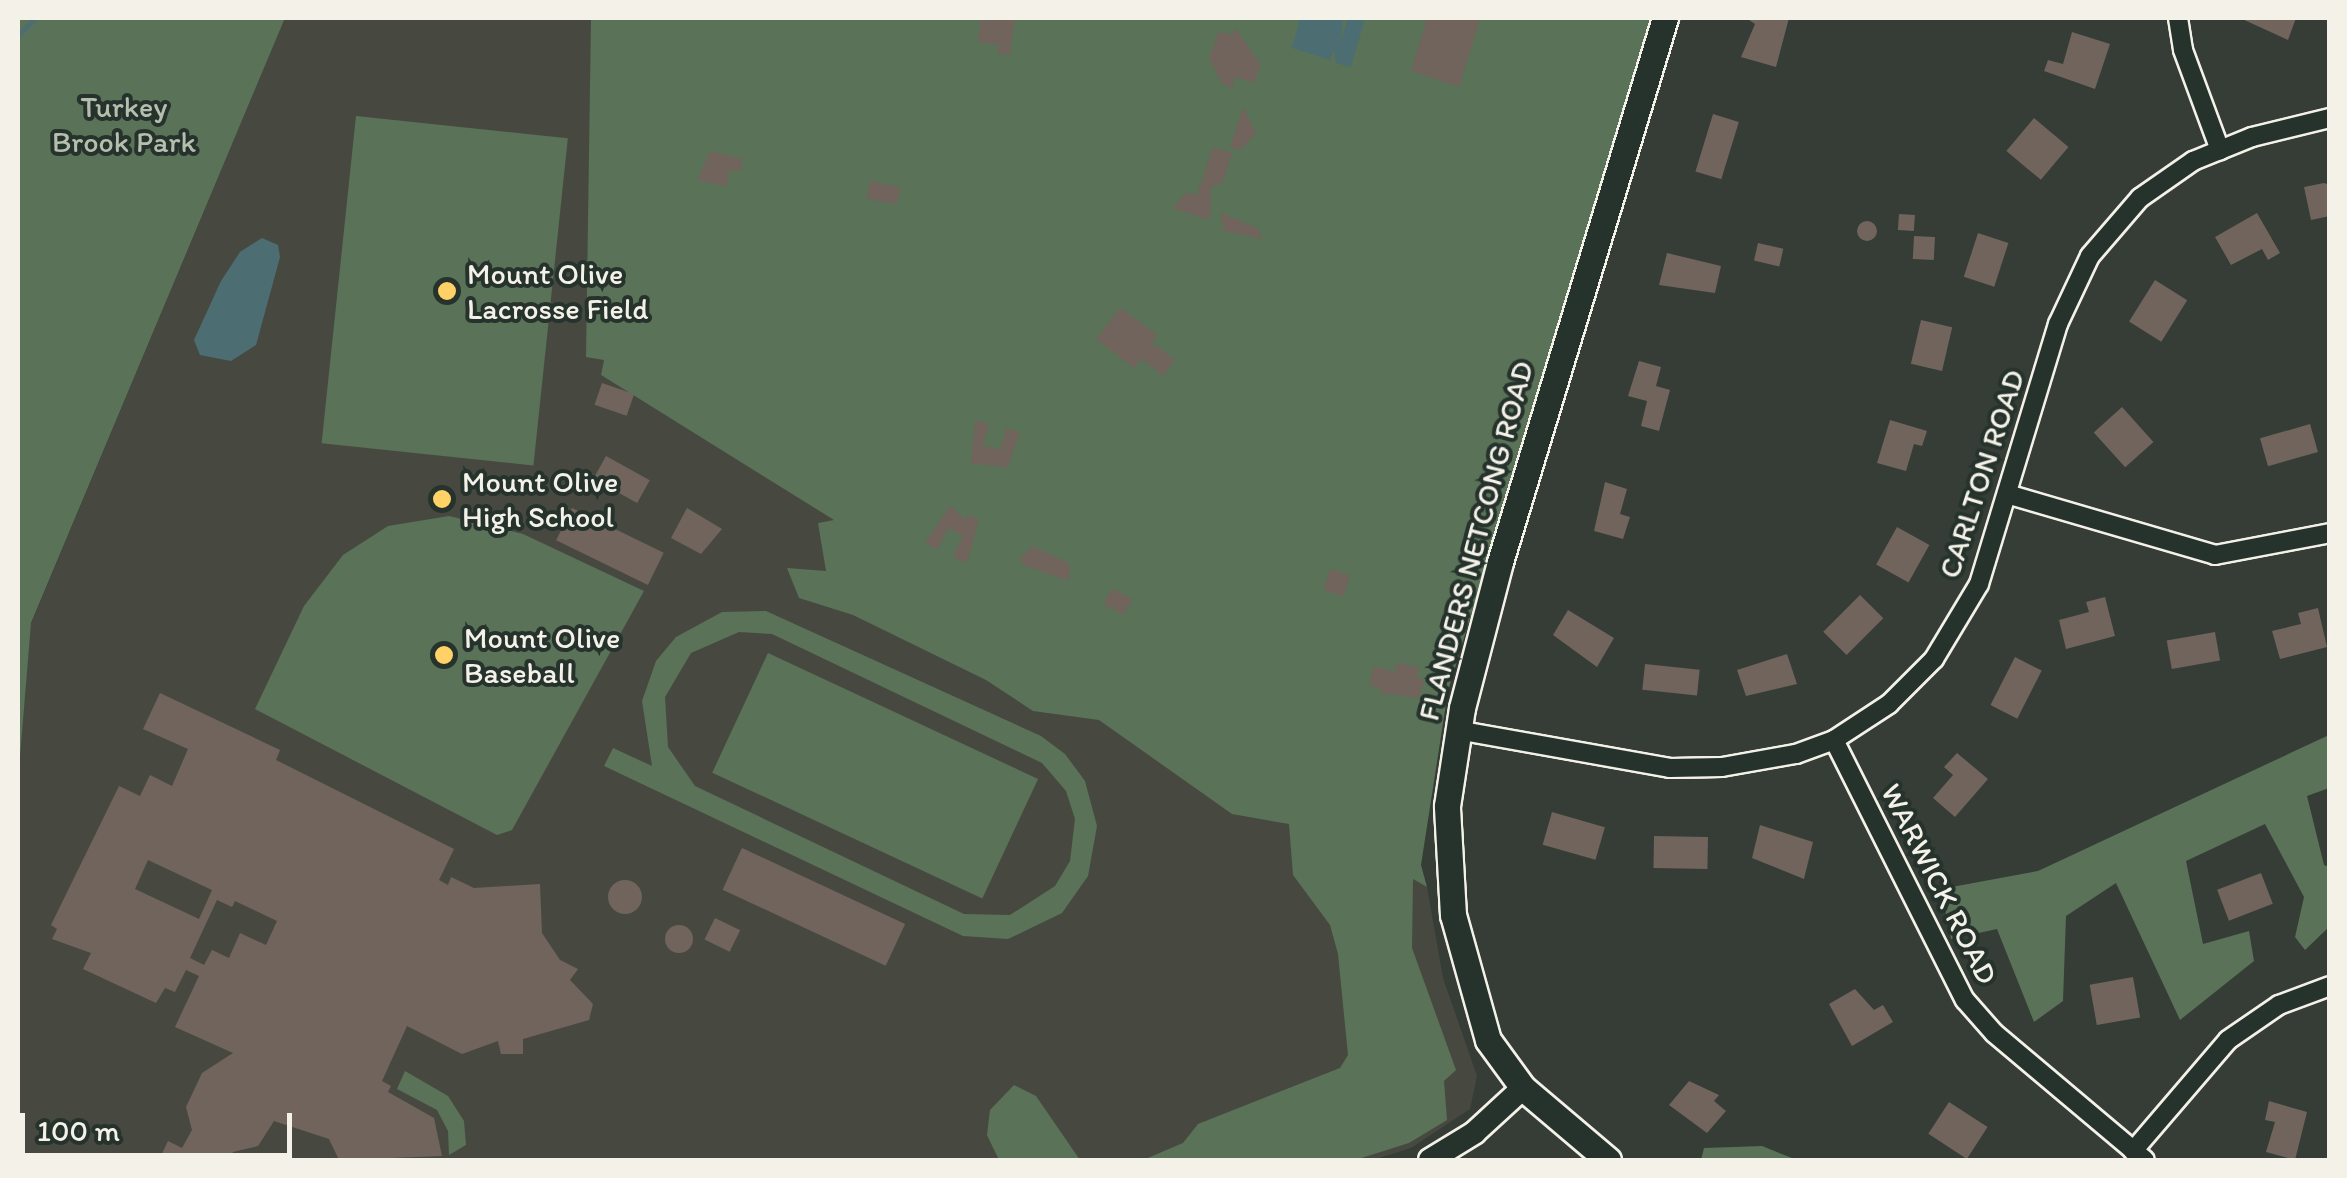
<!DOCTYPE html>
<html>
<head>
<meta charset="utf-8">
<style>
  body { margin:0 }
  #map { position:relative; width:2347px; height:1178px; overflow:hidden; background:#353d36; font-family:Itim,sans-serif }
  div>[style] { position:absolute }
  .built>* { inset:0; background:#474941 }
  .green>* { inset:0; background:#5a7257; transform-origin:0 0 }
  .water>* { inset:0; background:#4c6e73 }
  .stream>* { height:5px; margin:-2.5px; padding:0 2.5px; transform-origin:2.5px; border-radius:2.5px; background:#4c6e73 }
  .building>* { inset:0; background:#70645c; transform-origin:0 0 }
  .round { border-radius:50% }
  .roads { filter:drop-shadow(2px 0 #f4f1e8) drop-shadow(-2px 0 #f4f1e8) drop-shadow(0 2px #f4f1e8) drop-shadow(0 -2px #f4f1e8) }
  .minor>* { height:18px; margin:-9px; padding:0 9px; transform-origin:9px; border-radius:9px; background:#26332d }
  .tertiary>* { height:22px; margin:-11px; padding:0 11px; transform-origin:11px; border-radius:11px; background:#26332d }
  .secondary>* { height:25px; margin:-12.5px; padding:0 12.5px; transform-origin:12.5px; border-radius:12.5px; background:#26332d }
  .dots>* { width:28px; height:28px; translate:-50% -50%; box-sizing:border-box; border:5px solid #26332d; border-radius:50% }
  span { translate:-50% -50%; white-space:nowrap; text-align:center; line-height:1.15; -webkit-text-stroke:8px #26332d; paint-order:stroke }
  .park-label { font-size:30px; color:#b6beae }
  .poi-label { font-size:30px; color:#f4f1e8 }
  .left { translate:0 -50%; text-align:left }
  .street-label { font-size:30px; color:#f4f1e8 }
  .frame { position:absolute; inset:0; border:20px solid #f4f1e8; pointer-events:none }
  .scale { position:absolute; left:20px; top:1113px; width:272px; height:45px; box-sizing:border-box; border:5px solid #f4f1e8; border-top:0; padding-left:12px; font-size:30px; line-height:35px; white-space:nowrap; color:#f4f1e8; -webkit-text-stroke:8px #26332d; paint-order:stroke }
</style>
</head>
<body>
<div id="map">
  <div class="built">
    <div style="clip-path:polygon(285px 18px,684px 18px,601px 375px,1427px 887px,1443px 978px,1477px 1076px,1470px 1109px,1411px 1148px,1373px 1160px,18px 1160px,18px 655px)"></div>
  </div>
  <div class="green">
    <div style="clip-path:polygon(18px 18px,285px 18px,31px 623px,18px 781px)"></div>
    <div style="clip-path:polygon(591px 18px,1652px 18px,1448px 691px,1421px 865px,1427px 887px,1413px 879px,1412px 948px,1456px 1070px,1444px 1081px,1447px 1120px,1409px 1143px,1355px 1160px,1143px 1160px,1183px 1143px,1198px 1124px,1340px 1068px,1348px 1055px,1338px 954px,1330px 925px,1293px 875px,1289px 824px,1232px 814px,1099px 720px,1033px 711px,986px 680px,853px 615px,799px 598px,787px 568px,826px 571px,818px 523px,834px 520px,601px 375px,604px 360px,586px 357px)"></div>
    <div style="left:356px;top:116px;width:213px;height:329px;rotate:6deg"></div>
    <div style="clip-path:polygon(449px 516px,523px 534px,644px 591px,512px 830px,497px 835px,255px 709px,304px 606px,343px 555px,388px 526px)"></div>
    <div style="clip-path:polygon(evenodd,766px 611px,1041px 736px,1065px 754px,1085px 781px,1097px 826px,1088px 876px,1062px 913px,1008px 939px,963px 936px,604px 766px,613px 748px,652px 766px,642px 701px,656px 661px,676px 637px,722px 612px,766px 611px,739px 632px,772px 634px,1042px 763px,1066px 791px,1075px 819px,1070px 861px,1055px 886px,1010px 915px,964px 914px,695px 786px,668px 747px,665px 697px,691px 653px,739px 632px)"></div>
    <div style="left:768px;top:653px;width:298px;height:132px;rotate:25deg"></div>
    <div style="clip-path:polygon(2329px 735px,2329px 788px,2307px 796px,2324px 865px,2329px 867px,2329px 927px,2305px 950px,2295px 937px,2304px 897px,2265px 824px,2186px 861px,2203px 944px,2249px 931px,2254px 961px,2180px 1020px,2116px 883px,2066px 916px,2063px 1001px,2034px 1022px,1997px 929px,1951px 939px,1941px 889px,2038px 871px)"></div>
    <div style="clip-path:polygon(405px 1071px,448px 1096px,464px 1121px,466px 1145px,449px 1155px,448px 1131px,437px 1110px,397px 1089px)"></div>
    <div style="clip-path:polygon(1014px 1085px,1036px 1096px,1080px 1160px,999px 1160px,987px 1135px,990px 1110px)"></div>
    <div style="clip-path:polygon(1762px 1146px,1797px 1160px,1701px 1160px,1704px 1148px)"></div>
  </div>
  <div class="water">
    <div style="clip-path:polygon(1300px 18px,1343px 18px,1341px 41px,1348px 18px,1365px 18px,1351px 67px,1336px 63px,1334px 49px,1330px 60px,1292px 48px)"></div>
    <div style="clip-path:polygon(262px 238px,278px 245px,280px 257px,256px 345px,231px 361px,200px 355px,194px 340px,221px 281px,240px 252px)"></div>
  </div>
  <div class="stream">
    <div style="left:18px;top:35px;width:24px;rotate:-45deg"></div>
  </div>
  <div class="building">
    <div style="clip-path:polygon(981px 18px,1015px 18px,1010px 55px,998px 53px,999px 45px,978px 42px)"></div>
    <div style="clip-path:polygon(1427px 18px,1480px 18px,1459px 87px,1411px 71px)"></div>
    <div style="clip-path:polygon(1746px 18px,1789px 18px,1776px 67px,1741px 57px,1755px 24px)"></div>
    <div style="clip-path:polygon(2240px 18px,2296px 18px,2288px 40px)"></div>
    <div style="clip-path:polygon(1235px 28px,1261px 65px,1254px 83px,1235px 77px,1232px 88px,1222px 84px,1209px 58px,1219px 31px,1232px 35px)"></div>
    <div style="clip-path:polygon(2072px 32px,2110px 44px,2095px 89px,2044px 71px,2048px 60px,2063px 64px)"></div>
    <div style="clip-path:polygon(1243px 107px,1256px 133px,1240px 150px,1230px 147px)"></div>
    <div style="left:1713px;top:114px;width:27px;height:60px;rotate:17deg"></div>
    <div style="left:2034px;top:118px;width:45px;height:43px;rotate:40deg"></div>
    <div style="clip-path:polygon(1213px 147px,1232px 153px,1223px 182px,1211px 188px,1210px 220px,1172px 208px,1187px 192px,1197px 195px)"></div>
    <div style="clip-path:polygon(710px 151px,743px 159px,740px 172px,730px 170px,726px 187px,697px 180px)"></div>
    <div style="left:870px;top:181px;width:31px;height:18px;rotate:11deg"></div>
    <div style="clip-path:polygon(2324px 183px,2330px 185px,2330px 216px,2311px 220px,2304px 187px)"></div>
    <div style="clip-path:polygon(1220px 212px,1257px 228px,1263px 239px,1224px 231px)"></div>
    <div style="clip-path:polygon(2257px 213px,2280px 253px,2268px 260px,2262px 249px,2231px 265px,2215px 237px)"></div>
    <div style="left:1899px;top:214px;width:16px;height:16px;rotate:4deg"></div>
    <div class="round" style="left:1857px;top:221px;width:20px;height:20px"></div>
    <div style="left:1978px;top:233px;width:32px;height:46px;rotate:18deg"></div>
    <div style="left:1914px;top:236px;width:21px;height:23px;rotate:3deg"></div>
    <div style="left:1758px;top:243px;width:26px;height:18px;rotate:13deg"></div>
    <div style="clip-path:polygon(1667px 253px,1721px 266px,1715px 293px,1659px 285px)"></div>
    <div style="left:2155px;top:280px;width:38px;height:49px;rotate:32deg"></div>
    <div style="clip-path:polygon(1120px 308px,1158px 335px,1152px 343px,1175px 359px,1163px 376px,1141px 359px,1134px 368px,1096px 339px)"></div>
    <div style="left:1921px;top:320px;width:32px;height:45px;rotate:13deg"></div>
    <div style="clip-path:polygon(1639px 361px,1661px 367px,1656px 386px,1670px 390px,1659px 431px,1641px 426px,1647px 401px,1628px 396px)"></div>
    <div style="left:602px;top:383px;width:34px;height:23px;rotate:19deg"></div>
    <div style="left:2122px;top:407px;width:47px;height:38px;rotate:48deg"></div>
    <div style="clip-path:polygon(975px 420px,989px 424px,983px 445px,1000px 450px,1006px 428px,1020px 432px,1008px 467px,971px 464px)"></div>
    <div style="clip-path:polygon(1890px 420px,1927px 431px,1922px 446px,1914px 444px,1906px 471px,1877px 463px)"></div>
    <div style="left:2310px;top:424px;width:29px;height:52px;rotate:74deg"></div>
    <div style="left:606px;top:456px;width:50px;height:26px;rotate:29deg"></div>
    <div style="clip-path:polygon(1605px 482px,1627px 489px,1620px 514px,1630px 517px,1623px 539px,1594px 531px)"></div>
    <div style="clip-path:polygon(950px 506px,966px 520px,968px 514px,979px 519px,967px 563px,953px 557px,963px 536px,948px 528px,938px 549px,925px 543px)"></div>
    <div style="left:572px;top:508px;width:102px;height:36px;rotate:26deg"></div>
    <div style="clip-path:polygon(687px 508px,722px 529px,701px 554px,671px 538px)"></div>
    <div style="left:1897px;top:527px;width:37px;height:43px;rotate:29deg"></div>
    <div style="clip-path:polygon(1033px 546px,1070px 564px,1069px 581px,1023px 565px,1020px 558px)"></div>
    <div style="left:1330px;top:569px;width:21px;height:22px;rotate:17deg"></div>
    <div style="left:1112px;top:588px;width:23px;height:18px;rotate:29deg"></div>
    <div style="left:1860px;top:595px;width:33px;height:52px;rotate:45deg"></div>
    <div style="clip-path:polygon(2105px 597px,2115px 636px,2066px 649px,2059px 620px,2089px 612px,2086px 602px)"></div>
    <div style="clip-path:polygon(2318px 608px,2327px 647px,2280px 659px,2272px 631px,2301px 624px,2298px 613px)"></div>
    <div style="clip-path:polygon(1568px 610px,1614px 638px,1597px 667px,1553px 635px)"></div>
    <div style="left:2215px;top:632px;width:29px;height:49px;rotate:80deg"></div>
    <div style="clip-path:polygon(1787px 654px,1797px 684px,1746px 696px,1737px 670px)"></div>
    <div style="left:2015px;top:657px;width:30px;height:54px;rotate:27deg"></div>
    <div style="clip-path:polygon(1398px 662px,1419px 668px,1417px 678px,1424px 680px,1419px 698px,1380px 693px,1381px 688px,1369px 685px,1374px 666px,1395px 672px)"></div>
    <div style="left:1645px;top:664px;width:55px;height:26px;rotate:6deg"></div>
    <div style="clip-path:polygon(evenodd,160px 693px,280px 750px,276px 760px,454px 849px,439px 880px,448px 885px,451px 877px,474px 888px,540px 884px,542px 933px,560px 960px,578px 969px,570px 980px,593px 1004px,589px 1020px,523px 1039px,523px 1054px,501px 1054px,498px 1041px,462px 1054px,407px 1026px,382px 1081px,391px 1086px,388px 1092px,434px 1118px,442px 1156px,339px 1160px,329px 1139px,274px 1121px,258px 1146px,233px 1152px,229px 1160px,159px 1160px,168px 1141px,182px 1148px,192px 1130px,186px 1107px,202px 1073px,233px 1053px,175px 1027px,199px 976px,186px 970px,175px 992px,165px 988px,156px 1003px,83px 969px,91px 953px,52px 939px,57px 929px,51px 925px,119px 786px,140px 796px,150px 775px,172px 786px,188px 749px,143px 729px,160px 693px,148px 860px,212px 890px,199px 919px,135px 889px,148px 860px,160px 693px,217px 900px,232px 907px,235px 901px,277px 921px,266px 945px,240px 933px,229px 958px,212px 950px,204px 965px,190px 958px,217px 900px)"></div>
    <div style="clip-path:polygon(1957px 753px,1988px 779px,1955px 817px,1933px 798px,1953px 775px,1944px 767px)"></div>
    <div style="left:1552px;top:812px;width:55px;height:34px;rotate:16deg"></div>
    <div style="clip-path:polygon(1760px 825px,1813px 842px,1804px 879px,1752px 858px)"></div>
    <div style="left:1654px;top:836px;width:54px;height:32px;rotate:1deg"></div>
    <div style="left:742px;top:848px;width:180px;height:46px;rotate:25deg"></div>
    <div style="left:2261px;top:873px;width:33px;height:47px;rotate:69deg"></div>
    <div class="round" style="left:608px;top:880px;width:34px;height:34px"></div>
    <div style="left:715px;top:918px;width:28px;height:24px;rotate:26deg"></div>
    <div class="round" style="left:665px;top:925px;width:28px;height:28px"></div>
    <div style="left:2133px;top:977px;width:41px;height:44px;rotate:80deg"></div>
    <div style="clip-path:polygon(1855px 989px,1874px 1010px,1883px 1005px,1893px 1022px,1852px 1046px,1829px 1004px)"></div>
    <div style="clip-path:polygon(1689px 1081px,1719px 1095px,1714px 1101px,1726px 1111px,1707px 1133px,1669px 1105px)"></div>
    <div style="clip-path:polygon(2269px 1101px,2307px 1112px,2295px 1160px,2266px 1152px,2275px 1122px,2265px 1120px)"></div>
    <div style="left:1949px;top:1102px;width:46px;height:38px;rotate:33deg"></div>
  </div>
  <div class="roads">
    <div class="minor">
      <div style="left:2178px;top:18px;width:32px;rotate:81deg"></div>
      <div style="left:2183px;top:50px;width:107px;rotate:69.7deg"></div>
      <div style="left:2007px;top:494px;width:217px;rotate:16.3deg"></div>
      <div style="left:2215px;top:555px;width:117px;rotate:-10.8deg"></div>
      <div style="left:1457px;top:730px;width:216px;rotate:10.1deg"></div>
      <div style="left:1670px;top:768px;width:52px;rotate:-1.1deg"></div>
      <div style="left:1722px;top:767px;width:75px;rotate:-10deg"></div>
      <div style="left:1796px;top:754px;width:40px;rotate:-20.2deg"></div>
      <div style="left:1834px;top:740px;width:66px;rotate:-33.2deg"></div>
      <div style="left:1889px;top:704px;width:64px;rotate:-45deg"></div>
      <div style="left:1934px;top:659px;width:87px;rotate:-59deg"></div>
      <div style="left:1979px;top:584px;width:272px;rotate:-73.1deg"></div>
      <div style="left:2058px;top:324px;width:75px;rotate:-64.8deg"></div>
      <div style="left:2090px;top:256px;width:77px;rotate:-49.2deg"></div>
      <div style="left:2140px;top:198px;width:65px;rotate:-34.9deg"></div>
      <div style="left:2193px;top:161px;width:64px;rotate:-22.1deg"></div>
      <div style="left:2252px;top:137px;width:80px;rotate:-13.7deg"></div>
      <div style="left:1834px;top:740px;width:291px;rotate:63.3deg"></div>
      <div style="left:1965px;top:1000px;width:44px;rotate:48.7deg"></div>
      <div style="left:1994px;top:1033px;width:197px;rotate:40.1deg"></div>
      <div style="left:2133px;top:1151px;width:146px;rotate:-49.4deg"></div>
      <div style="left:2228px;top:1040px;width:62px;rotate:-34.5deg"></div>
      <div style="left:2279px;top:1005px;width:54px;rotate:-20.4deg"></div>
    </div>
    <div class="tertiary">
      <div style="left:1430px;top:1160px;width:52px;rotate:-31.5deg"></div>
      <div style="left:1474px;top:1133px;width:67px;rotate:-42.6deg"></div>
    </div>
    <div class="secondary">
      <div style="left:1608px;top:1160px;width:111px;rotate:-139.7deg"></div>
      <div style="left:1523px;top:1088px;width:59px;rotate:-126.1deg"></div>
      <div style="left:1488px;top:1040px;width:130px;rotate:-105.6deg"></div>
      <div style="left:1453px;top:915px;width:109px;rotate:-93.2deg"></div>
      <div style="left:1447px;top:806px;width:99px;rotate:-81.3deg"></div>
      <div style="left:1462px;top:708px;width:151px;rotate:-75.4deg"></div>
      <div style="left:1500px;top:562px;width:568px;rotate:-73.13deg"></div>
    </div>
  </div>
  <div class="dots">
    <div style="left:447px;top:291px;background:#ffd166"></div>
    <div style="left:442px;top:499px;background:#ffd166"></div>
    <div style="left:444px;top:655px;background:#ffd166"></div>
  </div>
  <div class="park-label">
    <span style="left:124px;top:124px">Turkey<br>Brook Park</span>
  </div>
  <div class="poi-label">
    <span class="left" style="left:467px;top:291px">Mount Olive<br>Lacrosse Field</span>
    <span class="left" style="left:462px;top:499px">Mount Olive<br>High School</span>
    <span class="left" style="left:464px;top:655px">Mount Olive<br>Baseball</span>
  </div>
  <div class="street-label">
    <span style="left:1982px;top:474px;rotate:-72deg">CARLTON ROAD</span>
    <span style="left:1476px;top:541px;rotate:-75deg">FLANDERS NETCONG ROAD</span>
    <span style="left:1939px;top:884px;rotate:63deg">WARWICK ROAD</span>
  </div>
  <div class="frame"></div>
  <div class="scale">100 m</div>
</div>
</body>
</html>
